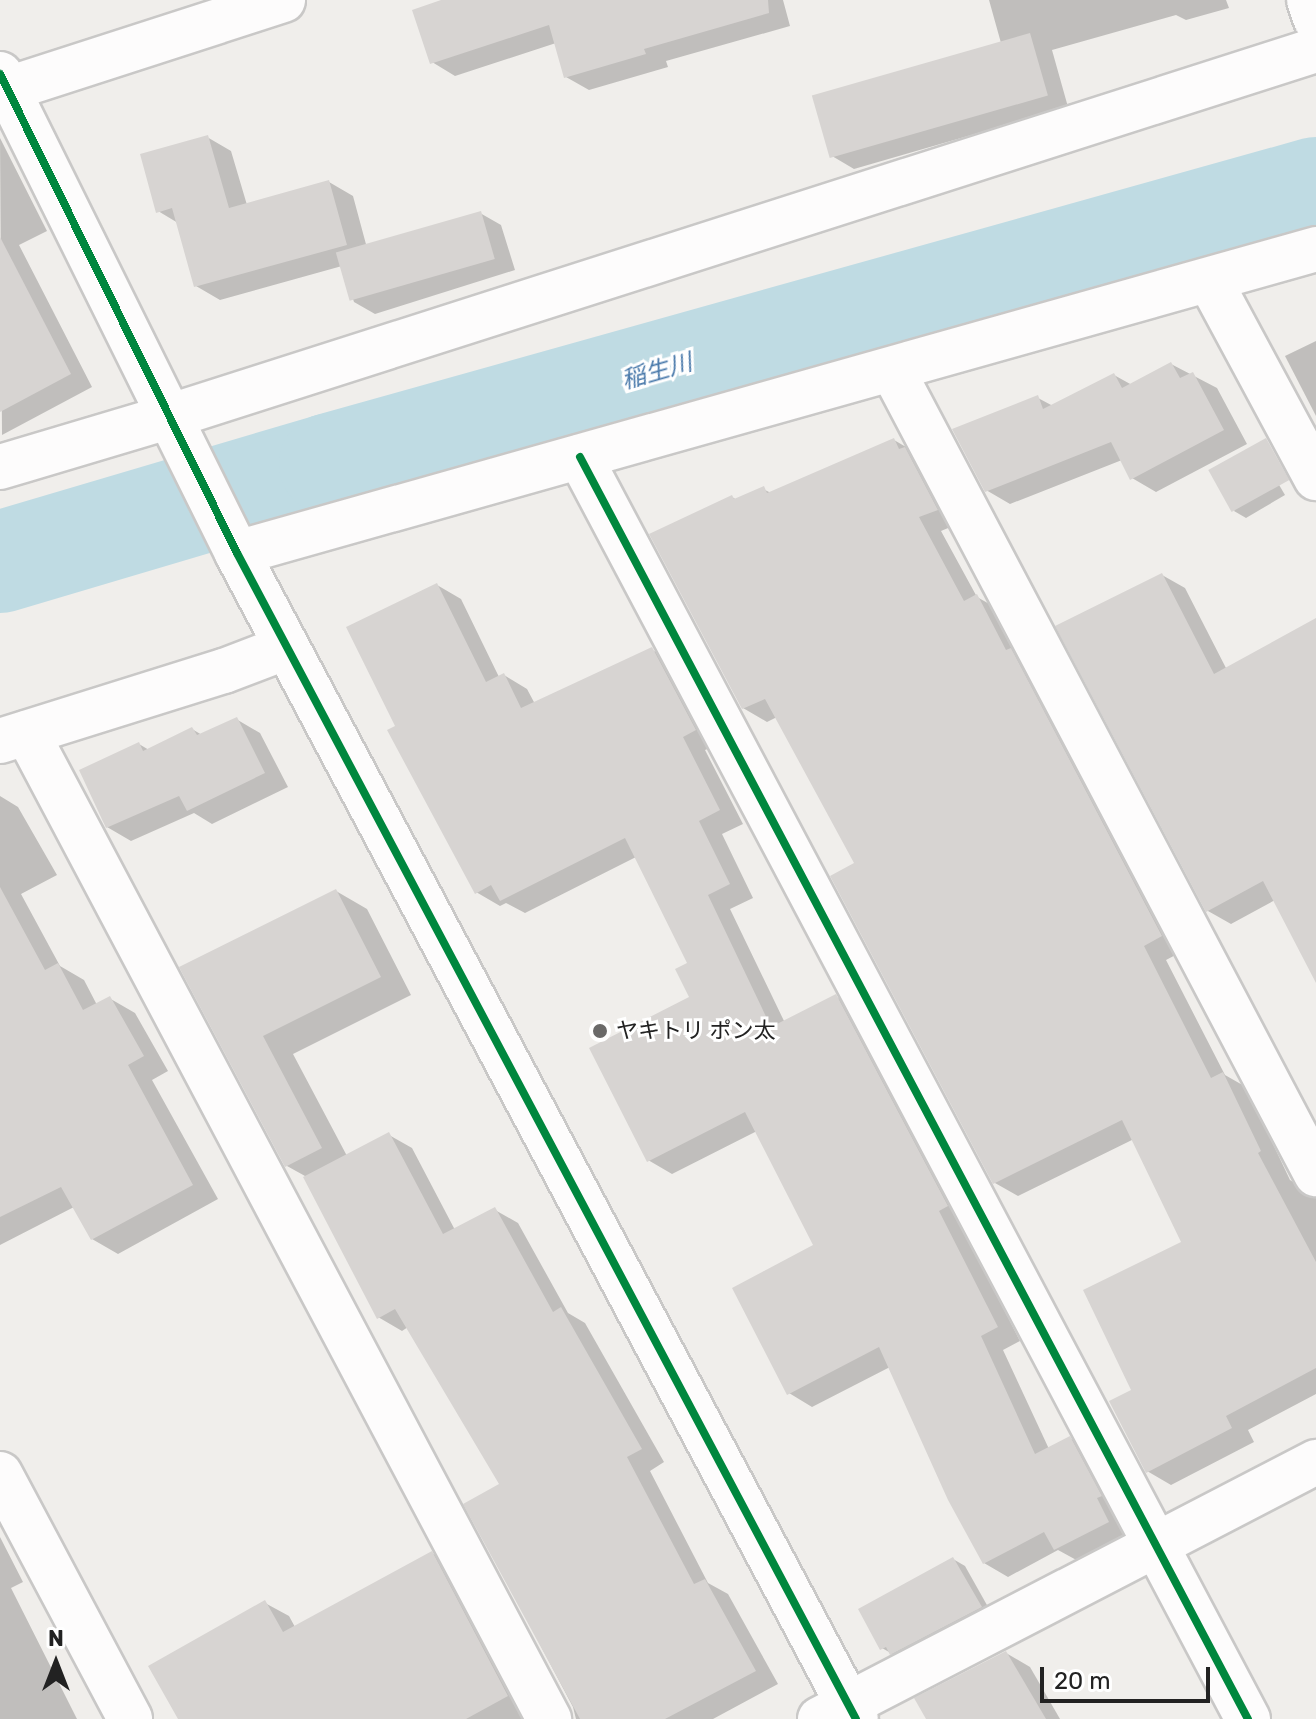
<!DOCTYPE html>
<html>
<head>
<meta charset="utf-8">
<style>
  body { margin:0 }
  #map { position:relative; width:1316px; height:1719px; overflow:hidden; background:#f0eeeb; font-family:Rubik,"Noto Sans JP",sans-serif }
  div>[style] { position:absolute }
  .shadow>* { inset:0; background:#0003 }
  .river>* { height:102px; margin:-51px; padding:0 51px; transform-origin:51px; border-radius:51px; background:#bfdbe3 }
  .building>* { inset:0; background:#d7d4d2; transform-origin:0 0 }
  .roads { filter:drop-shadow(2px 0 #c9c8c7) drop-shadow(-2px 0 #c9c8c7) drop-shadow(0 2px #c9c8c7) drop-shadow(0 -2px #c9c8c7) }
  .minor>* { height:44px; margin:-22px; padding:0 22px; transform-origin:22px; border-radius:22px; background:#fdfcfc }
  .cycleway>* { height:8px; margin:-4px; padding:0 4px; transform-origin:4px; border-radius:4px; background:#00873e }
  .dots>* { width:22px; height:22px; translate:-50% -50%; box-sizing:border-box; border:4px solid #fff; border-radius:50% }
  span { translate:-50% -50%; white-space:nowrap; text-align:center; line-height:1.15; -webkit-text-stroke:6px #fff; paint-order:stroke }
  .poi-label { font-size:22px; color:#222 }
  .left { translate:0 -50%; text-align:left }
  .water-label { font-size:24px; color:#4a7aab; font-style:italic }
  .north { position:absolute; left:16px; top:1623px; width:80px; height:80px; -webkit-text-stroke:6px #fff; paint-order:stroke; rotate:0deg; font-size:22px; font-weight:700; line-height:32px; text-align:center; color:#222 }
  .north::after { content:''; display:block; margin:auto; width:28px; height:36px; background:#222; clip-path:polygon(50% 0,100% 100%,50% 72%,0 100%) }
  .scale { position:absolute; left:1040px; top:1667px; width:170px; height:36px; box-sizing:border-box; border:4px solid #222; border-top:0; padding-left:10px; font-size:24px; line-height:28px; white-space:nowrap; color:#222; -webkit-text-stroke:6px #fff; paint-order:stroke }
</style>
</head>
<body>
<div id="map">
  <div class="shadow">
    <div style="clip-path:polygon(447px 0,783px 0,790px 26px,666px 61px,668px 67px,589px 90px,566px 77px,556px 43px,455px 76px,432px 62px)"></div>
    <div style="clip-path:polygon(989px 0,1226px 0,1229px 8px,1186px 20px,1176px 15px,1052px 50px,1068px 107px,854px 169px,832px 156px,1001px 43px)"></div>
    <div style="clip-path:polygon(207px 137px,231px 151px,247px 205px,329px 182px,353px 196px,367px 248px,480px 213px,501px 225px,515px 270px,375px 314px,354px 302px,342px 266px,220px 300px,196px 286px,178px 223px,158px 211px)"></div>
    <div style="clip-path:polygon(0 138px,47px 231px,19px 245px,92px 387px,2px 435px)"></div>
    <div style="clip-path:polygon(1316px 341px,1316px 416px,1285px 356px)"></div>
    <div style="clip-path:polygon(1171px 364px,1217px 388px,1247px 444px,1156px 492px,1132px 478px,1122px 460px,1010px 504px,986px 490px,1038px 398px,1053px 406px,1114px 375px,1132px 385px)"></div>
    <div style="clip-path:polygon(894px 440px,918px 454px,960px 523px,941px 531px,977px 597px,1000px 610px,1185px 950px,1166px 960px,1225px 1075px,1246px 1087px,1290px 1180px,1316px 1197px,1316px 1394px,1248px 1430px,1254px 1442px,1171px 1485px,1147px 1471px,1134px 1391px,1184px 1243px,1134px 1139px,1018px 1196px,995px 1183px,857px 864px,777px 717px,767px 722px,743px 708px,732px 497px,737px 500px,763px 489px,771px 493px)"></div>
    <div style="clip-path:polygon(1262px 456px,1285px 495px,1246px 518px,1234px 511px)"></div>
    <div style="clip-path:polygon(1162px 575px,1185px 588px,1227px 670px,1316px 620px,1316px 979px,1275px 900px,1231px 924px,1208px 911px)"></div>
    <div style="clip-path:polygon(437px 585px,461px 599px,499px 677px,504px 675px,527px 689px,535px 704px,652px 650px,676px 663px,719px 744px,705px 750px,743px 824px,722px 834px,753px 898px,730px 909px,785px 1023px,836px 997px,860px 1010px,971px 1220px,961px 1225px,1020px 1341px,1003px 1350px,1049px 1449px,1070px 1438px,1093px 1452px,1132px 1535px,1080px 1562px,1058px 1550px,1008px 1577px,984px 1563px,890px 1367px,812px 1407px,789px 1393px,816px 1246px,757px 1131px,672px 1174px,648px 1160px,692px 998px,690px 964px,636px 857px,525px 913px,506px 903px,500px 906px,476px 892px,397px 727px)"></div>
    <div style="clip-path:polygon(236px 719px,260px 733px,288px 787px,212px 824px,194px 813px,131px 841px,107px 827px,139px 744px,149px 750px,192px 729px,202px 735px)"></div>
    <div style="clip-path:polygon(0 796px,18px 807px,57px 875px,21px 894px,60px 966px,84px 980px,97px 1005px,109px 998px,135px 1013px,168px 1071px,152px 1080px,218px 1199px,118px 1254px,92px 1239px,74px 1207px,0 1245px)"></div>
    <div style="clip-path:polygon(336px 891px,367px 909px,411px 995px,293px 1054px,347px 1156px,389px 1135px,412px 1148px,455px 1230px,495px 1210px,518px 1223px,568px 1313px,585px 1323px,664px 1462px,650px 1471px,708px 1583px,728px 1594px,778px 1684px,713px 1719px,576px 1719px,573px 1707px,466px 1504px,502px 1485px,408px 1327px,402px 1331px,378px 1317px,305px 1176px,287px 1166px,182px 968px)"></div>
    <div style="clip-path:polygon(0 1537px,23px 1582px,11px 1588px,77px 1719px,0 1719px)"></div>
    <div style="clip-path:polygon(432px 1553px,455px 1567px,536px 1719px,180px 1719px,265px 1603px,289px 1616px,295px 1627px)"></div>
    <div style="clip-path:polygon(953px 1559px,965px 1566px,992px 1614px,903px 1660px,882px 1648px)"></div>
    <div style="clip-path:polygon(1006px 1653px,1030px 1667px,1060px 1719px,928px 1719px)"></div>
  </div>
  <div class="river">
    <div style="left:0;top:562px;width:344px;rotate:-16.5deg"></div>
    <div style="left:330px;top:464px;width:1024px;rotate:-15.64deg"></div>
  </div>
  <div class="building">
    <div style="clip-path:polygon(441px 0,768px 0,769px 13px,644px 49px,646px 54px,564px 78px,549px 25px,430px 64px,412px 10px)"></div>
    <div style="left:1030px;top:33px;width:65px;height:227px;rotate:74deg"></div>
    <div style="clip-path:polygon(208px 135px,229px 208px,329px 180px,347px 245px,194px 287px,172px 208px,156px 213px,140px 154px)"></div>
    <div style="left:481px;top:211px;width:50px;height:151px;rotate:74deg"></div>
    <div style="clip-path:polygon(0 237px,71px 374px,0 412px)"></div>
    <div style="clip-path:polygon(1171px 362px,1180px 378px,1193px 372px,1224px 430px,1130px 480px,1111px 442px,985px 492px,952px 429px,1038px 395px,1043px 409px,1114px 373px,1122px 388px)"></div>
    <div style="clip-path:polygon(894px 438px,899px 449px,905px 447px,938px 510px,919px 517px,964px 601px,977px 594px,1006px 650px,1011px 648px,1162px 936px,1144px 946px,1211px 1078px,1223px 1072px,1261px 1151px,1258px 1153px,1316px 1262px,1316px 1368px,1226px 1416px,1232px 1428px,1146px 1473px,1109px 1401px,1131px 1390px,1083px 1290px,1181px 1242px,1122px 1120px,993px 1184px,830px 876px,854px 863px,765px 699px,742px 709px,649px 534px,732px 495px,734px 499px,764px 486px,767px 493px)"></div>
    <div style="left:1266px;top:438px;width:48px;height:66px;rotate:61deg"></div>
    <div style="clip-path:polygon(1162px 573px,1214px 674px,1316px 618px,1316px 983px,1263px 881px,1206px 912px,1055px 626px)"></div>
    <div style="clip-path:polygon(437px 583px,486px 682px,504px 673px,521px 708px,652px 647px,696px 730px,683px 737px,720px 810px,699px 821px,730px 884px,708px 895px,771px 1027px,836px 994px,948px 1206px,939px 1211px,998px 1327px,981px 1336px,1035px 1454px,1070px 1436px,1102px 1496px,1097px 1498px,1109px 1522px,1054px 1550px,1044px 1532px,983px 1564px,948px 1500px,879px 1347px,787px 1395px,732px 1288px,813px 1245px,745px 1112px,647px 1162px,589px 1048px,689px 997px,675px 969px,687px 963px,625px 838px,500px 901px,491px 885px,475px 894px,387px 730px,395px 726px,346px 627px)"></div>
    <div style="clip-path:polygon(237px 717px,265px 773px,187px 811px,179px 796px,106px 828px,79px 770px,139px 742px,143px 751px,192px 727px,197px 735px)"></div>
    <div style="clip-path:polygon(0 887px,45px 970px,58px 963px,83px 1010px,110px 996px,144px 1056px,128px 1065px,193px 1185px,91px 1240px,61px 1187px,0 1217px)"></div>
    <div style="clip-path:polygon(336px 889px,381px 977px,263px 1036px,322px 1148px,285px 1167px,179px 967px)"></div>
    <div style="clip-path:polygon(389px 1132px,443px 1234px,495px 1207px,553px 1312px,561px 1307px,642px 1449px,627px 1457px,694px 1584px,705px 1579px,756px 1671px,665px 1719px,580px 1719px,463px 1504px,499px 1484px,395px 1309px,377px 1319px,303px 1177px)"></div>
    <div style="clip-path:polygon(432px 1551px,508px 1696px,466px 1719px,178px 1719px,148px 1666px,265px 1600px,283px 1632px)"></div>
    <div style="clip-path:polygon(953px 1557px,982px 1607px,890px 1655px,886px 1647px,880px 1650px,858px 1609px)"></div>
    <div style="clip-path:polygon(1006px 1651px,1046px 1719px,926px 1719px,914px 1698px)"></div>
  </div>
  <div class="roads">
    <div class="minor">
      <div style="left:1309px;top:0;width:21px;rotate:71deg"></div>
      <div style="left:0;top:74px;width:534px;rotate:63.67deg"></div>
      <div style="left:237px;top:553px;width:1320px;rotate:62.04deg"></div>
      <div style="left:8px;top:89px;width:289px;rotate:-17.9deg"></div>
      <div style="left:1210px;top:281px;width:224px;rotate:61.7deg"></div>
      <div style="left:893px;top:371px;width:908px;rotate:62.22deg"></div>
      <div style="left:580px;top:457px;width:1428px;rotate:62.11deg"></div>
      <div style="left:0;top:467px;width:175px;rotate:-16.6deg"></div>
      <div style="left:168px;top:417px;width:1205px;rotate:-17.73deg"></div>
      <div style="left:237px;top:553px;width:1121px;rotate:-15.73deg"></div>
      <div style="left:27px;top:733px;width:1116px;rotate:62.1deg"></div>
      <div style="left:0;top:741px;width:235px;rotate:-17.4deg"></div>
      <div style="left:224px;top:671px;width:67px;rotate:-20.9deg"></div>
      <div style="left:0;top:1474px;width:277px;rotate:62deg"></div>
      <div style="left:820px;top:1719px;width:559px;rotate:-27.39deg"></div>
    </div>
  </div>
  <div class="cycleway">
    <div style="left:0;top:74px;width:534px;rotate:63.67deg"></div>
    <div style="left:237px;top:553px;width:1320px;rotate:62.04deg"></div>
    <div style="left:580px;top:457px;width:1428px;rotate:62.11deg"></div>
  </div>
  <div class="dots">
    <div style="left:600px;top:1031px;background:#6a6968"></div>
  </div>
  <div class="poi-label">
    <span class="left" style="left:616px;top:1031px">ヤキトリ ポン太</span>
  </div>
  <div class="water-label">
    <span style="left:657px;top:372px;rotate:-16deg">稲生川</span>
  </div>
  <div class="north">N</div>
  <div class="scale">20 m</div>
</div>
</body>
</html>
